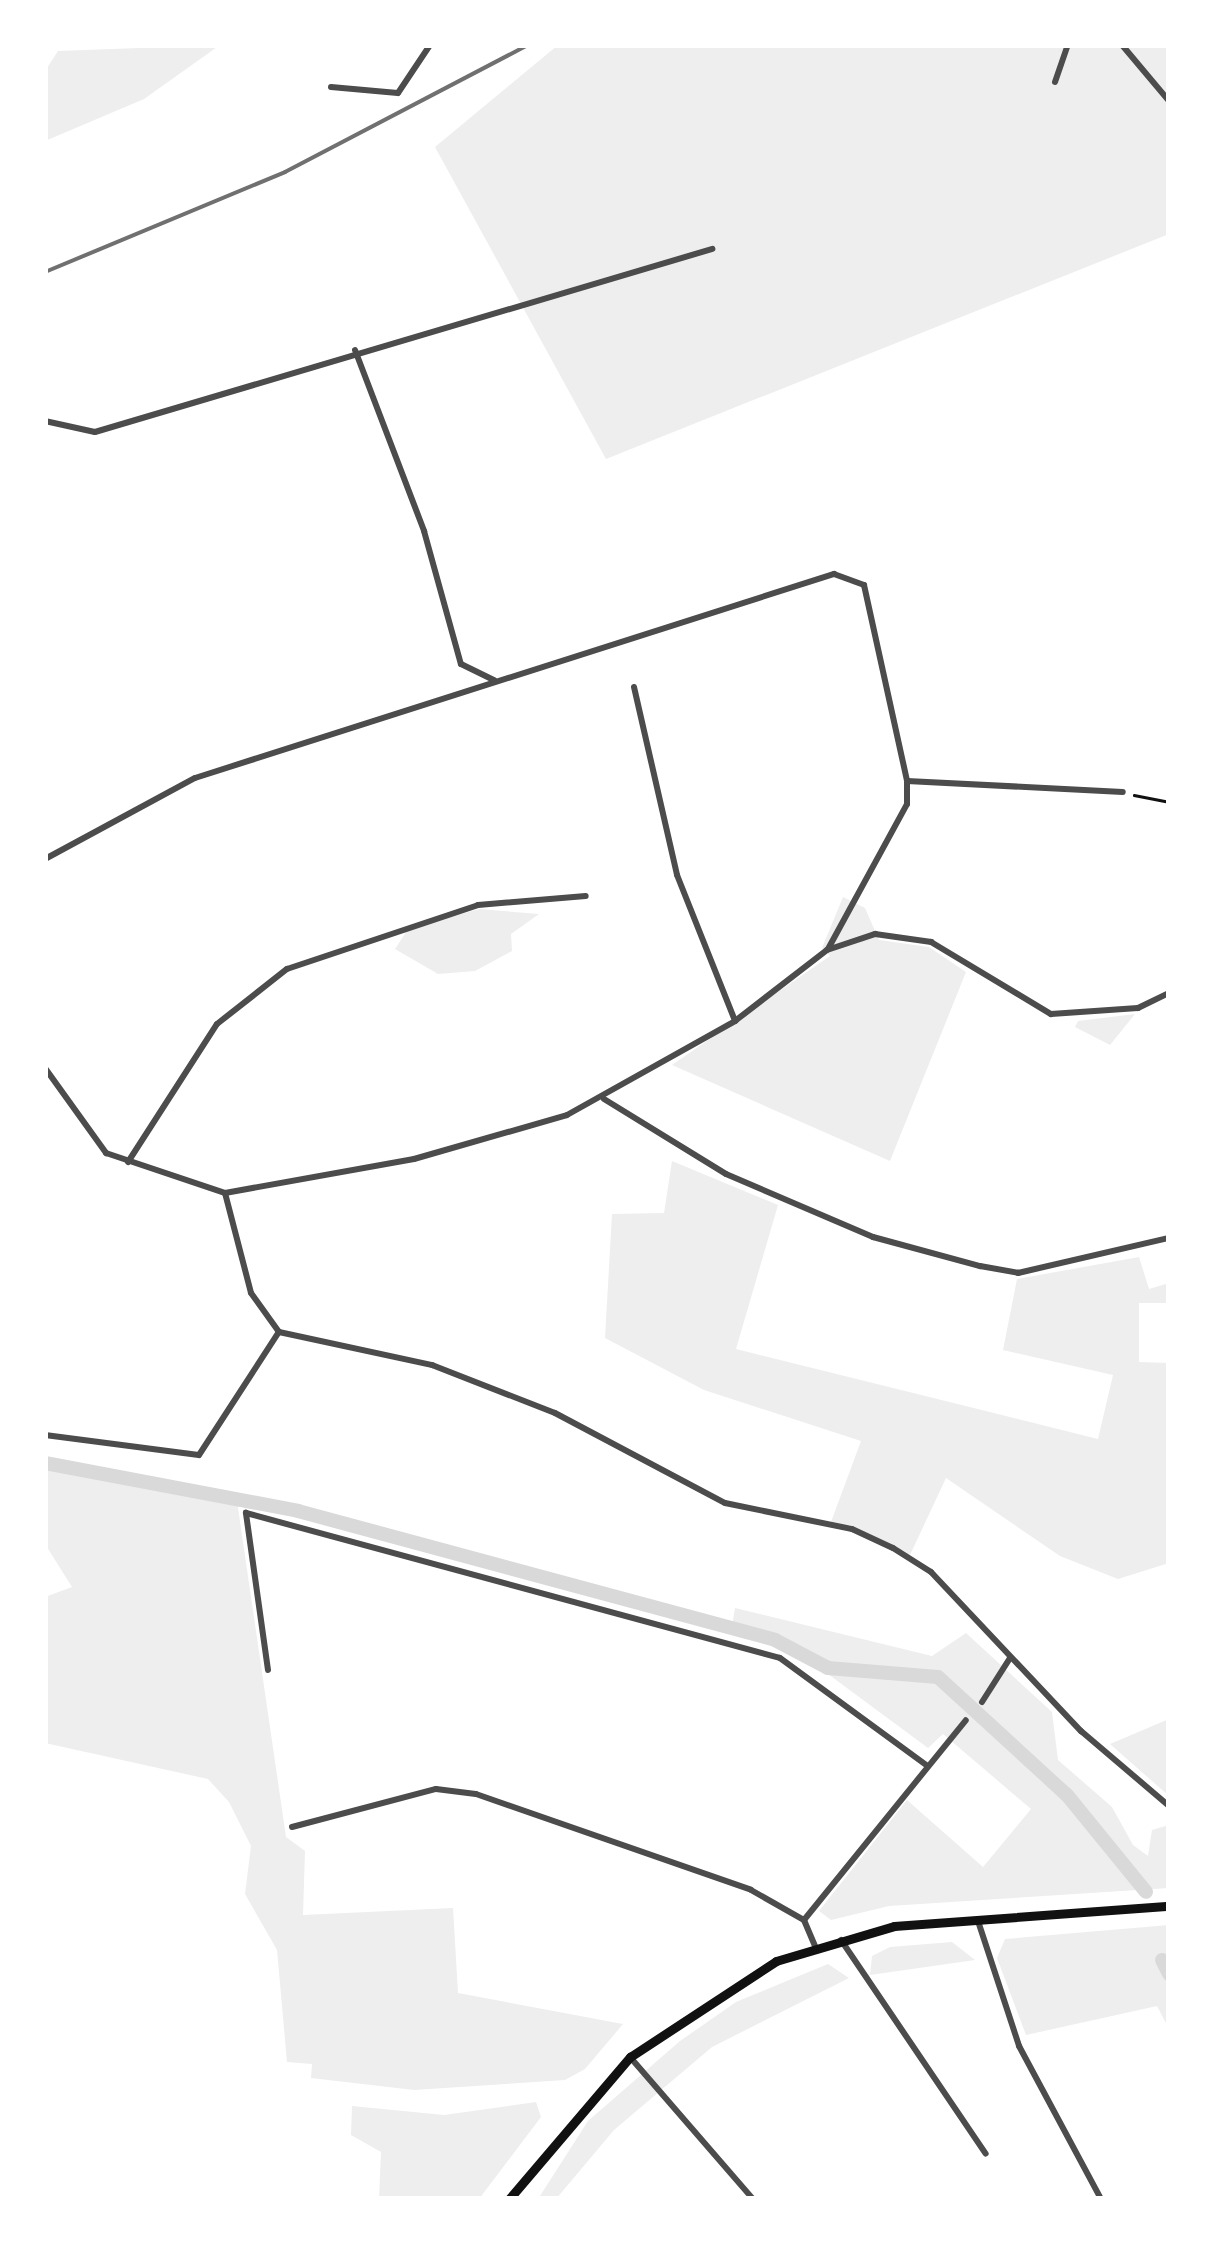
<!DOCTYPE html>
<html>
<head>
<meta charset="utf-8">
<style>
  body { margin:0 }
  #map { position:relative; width:1214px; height:2244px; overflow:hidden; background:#fff; font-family:"Nunito Sans",sans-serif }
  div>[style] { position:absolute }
  .green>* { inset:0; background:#eee }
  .canal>* { height:14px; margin:-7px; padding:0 7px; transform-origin:7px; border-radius:7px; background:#d9d9d9 }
  .path>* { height:2.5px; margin:-1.25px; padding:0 1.25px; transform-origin:1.25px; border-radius:1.25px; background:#111 }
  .minor>* { height:6px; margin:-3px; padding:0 3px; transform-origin:3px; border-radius:3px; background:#4c4c4c }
  .secondary>* { height:9px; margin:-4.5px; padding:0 4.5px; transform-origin:4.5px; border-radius:4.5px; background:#111 }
  .rail>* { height:4px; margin:-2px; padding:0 2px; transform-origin:2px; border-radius:2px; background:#707070 }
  span { translate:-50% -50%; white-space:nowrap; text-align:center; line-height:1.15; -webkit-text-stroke:8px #fff; paint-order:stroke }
  .frame { position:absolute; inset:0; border:48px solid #fff; pointer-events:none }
</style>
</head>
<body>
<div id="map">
  <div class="green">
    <div style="clip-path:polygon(220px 45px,144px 99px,45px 141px,45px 71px,58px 51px)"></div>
    <div style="clip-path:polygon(558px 45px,1169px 45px,1169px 234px,606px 459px,435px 147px)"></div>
    <div style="clip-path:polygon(843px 897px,865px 908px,879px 940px,929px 947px,966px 972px,890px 1161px,672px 1065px,830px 956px,822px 948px)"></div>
    <div style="clip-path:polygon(479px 909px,539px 914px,511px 934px,512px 951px,475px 971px,438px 974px,395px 949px,408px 929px)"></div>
    <div style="clip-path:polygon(1135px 1014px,1110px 1045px,1075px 1027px,1078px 1021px)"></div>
    <div style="clip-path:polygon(672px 1161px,778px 1205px,736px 1349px,1098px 1439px,1113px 1375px,1003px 1350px,1017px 1279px,1139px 1257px,1149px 1289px,1169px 1283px,1169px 1303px,1139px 1303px,1139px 1362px,1169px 1363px,1169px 1563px,1118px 1579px,1060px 1556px,946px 1478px,910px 1555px,831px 1522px,861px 1441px,704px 1390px,605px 1338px,612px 1214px,664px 1213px)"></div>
    <div style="clip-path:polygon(45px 1461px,236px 1494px,286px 1837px,305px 1851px,303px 1915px,453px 1908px,458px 1993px,623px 2024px,585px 2069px,565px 2080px,414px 2090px,311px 2078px,312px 2064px,287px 2062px,277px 1950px,245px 1894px,251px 1846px,229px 1802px,208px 1779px,45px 1743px,45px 1597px,72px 1587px,45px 1544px)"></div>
    <div style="clip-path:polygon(735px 1608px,932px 1656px,966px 1633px,1052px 1712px,1058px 1760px,1112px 1807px,1133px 1845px,1148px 1856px,1152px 1830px,1169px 1825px,1169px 1888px,889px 1906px,831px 1920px,819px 1911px,907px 1800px,983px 1867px,1031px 1809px,943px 1734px,928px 1748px,778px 1637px,732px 1626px)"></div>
    <div style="clip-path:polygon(1169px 1719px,1169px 1796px,1110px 1744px)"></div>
    <div style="clip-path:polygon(1169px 1925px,1169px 2029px,1157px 2006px,1026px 2035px,997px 1958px,1005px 1939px)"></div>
    <div style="clip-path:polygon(952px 1942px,975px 1960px,870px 1975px,872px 1956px,890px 1947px)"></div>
    <div style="clip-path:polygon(828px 1964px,849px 1978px,712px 2047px,614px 2130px,556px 2199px,538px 2199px,588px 2121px,680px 2041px,736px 2002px)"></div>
    <div style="clip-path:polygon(536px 2102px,541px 2117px,479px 2199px,379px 2199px,381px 2152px,351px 2135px,352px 2106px,444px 2115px)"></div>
  </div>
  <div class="canal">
    <div style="left:45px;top:1463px;width:258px;rotate:10.7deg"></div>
    <div style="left:298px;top:1511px;width:494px;rotate:15.1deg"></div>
    <div style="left:775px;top:1640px;width:60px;rotate:27.8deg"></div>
    <div style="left:828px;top:1668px;width:110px;rotate:4.7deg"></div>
    <div style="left:938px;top:1677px;width:175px;rotate:42.5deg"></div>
    <div style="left:1067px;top:1795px;width:125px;rotate:50.8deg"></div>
    <div style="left:1162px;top:1960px;width:16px;rotate:63deg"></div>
  </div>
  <div class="path">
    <div style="left:1134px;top:795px;width:36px;rotate:11deg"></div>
  </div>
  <div class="minor">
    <div style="left:1122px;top:45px;width:73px;rotate:50deg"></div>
    <div style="left:1055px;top:82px;width:39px;rotate:-71deg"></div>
    <div style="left:331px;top:87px;width:67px;rotate:5.1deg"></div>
    <div style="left:398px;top:93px;width:58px;rotate:-56.3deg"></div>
    <div style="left:355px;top:350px;width:194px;rotate:69.1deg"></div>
    <div style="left:424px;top:531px;width:138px;rotate:74.5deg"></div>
    <div style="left:461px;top:664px;width:37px;rotate:26deg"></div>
    <div style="left:45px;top:421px;width:51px;rotate:12.4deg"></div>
    <div style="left:95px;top:432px;width:644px;rotate:-16.52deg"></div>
    <div style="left:634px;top:687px;width:193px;rotate:77.1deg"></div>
    <div style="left:677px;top:875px;width:157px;rotate:68.3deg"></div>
    <div style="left:45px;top:859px;width:170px;rotate:-28.4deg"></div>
    <div style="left:195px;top:778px;width:671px;rotate:-17.71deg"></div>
    <div style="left:834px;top:574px;width:32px;rotate:20deg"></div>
    <div style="left:864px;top:585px;width:201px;rotate:77.6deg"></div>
    <div style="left:907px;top:781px;width:216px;rotate:2.9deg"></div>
    <div style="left:828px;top:949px;width:165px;rotate:-61.4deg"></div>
    <div style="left:907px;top:804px;width:23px;rotate:-90deg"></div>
    <div style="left:45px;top:1068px;width:105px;rotate:54.3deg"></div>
    <div style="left:106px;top:1153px;width:126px;rotate:18.6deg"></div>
    <div style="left:225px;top:1193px;width:103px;rotate:75.4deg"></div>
    <div style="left:251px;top:1293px;width:48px;rotate:54.3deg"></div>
    <div style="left:279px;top:1332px;width:157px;rotate:12.2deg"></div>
    <div style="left:432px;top:1365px;width:132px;rotate:21.3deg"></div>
    <div style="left:555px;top:1413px;width:192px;rotate:27.9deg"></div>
    <div style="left:725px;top:1503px;width:130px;rotate:11.6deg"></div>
    <div style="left:852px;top:1529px;width:45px;rotate:24.9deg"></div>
    <div style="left:893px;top:1548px;width:45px;rotate:32.3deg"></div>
    <div style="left:931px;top:1572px;width:219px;rotate:46.7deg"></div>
    <div style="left:1081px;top:1731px;width:116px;rotate:40.4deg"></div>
    <div style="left:604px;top:1099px;width:143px;rotate:31.6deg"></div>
    <div style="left:726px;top:1174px;width:160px;rotate:23.2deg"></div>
    <div style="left:873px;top:1237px;width:111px;rotate:15.2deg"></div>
    <div style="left:980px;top:1266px;width:39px;rotate:10deg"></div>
    <div style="left:1018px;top:1273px;width:155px;rotate:-13.1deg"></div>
    <div style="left:128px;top:1162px;width:164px;rotate:-57.2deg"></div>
    <div style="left:217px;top:1024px;width:89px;rotate:-38.2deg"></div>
    <div style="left:287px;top:969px;width:201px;rotate:-18.5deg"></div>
    <div style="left:478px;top:905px;width:108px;rotate:-4.8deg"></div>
    <div style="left:225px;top:1193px;width:192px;rotate:-10.2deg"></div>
    <div style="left:414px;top:1159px;width:159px;rotate:-16deg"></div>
    <div style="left:567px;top:1115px;width:193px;rotate:-29.2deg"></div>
    <div style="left:735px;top:1021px;width:116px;rotate:-37.7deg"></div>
    <div style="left:827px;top:950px;width:51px;rotate:-18.4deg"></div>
    <div style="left:875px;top:934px;width:57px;rotate:8.1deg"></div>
    <div style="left:931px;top:942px;width:140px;rotate:31deg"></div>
    <div style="left:1051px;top:1014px;width:87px;rotate:-3.9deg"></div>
    <div style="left:1138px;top:1008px;width:34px;rotate:-26deg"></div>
    <div style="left:45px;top:1435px;width:155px;rotate:7.4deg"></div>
    <div style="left:199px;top:1455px;width:147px;rotate:-57deg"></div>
    <div style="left:268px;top:1670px;width:159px;rotate:-98deg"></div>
    <div style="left:246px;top:1513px;width:553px;rotate:15.19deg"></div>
    <div style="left:780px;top:1658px;width:181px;rotate:36.2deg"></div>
    <div style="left:982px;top:1702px;width:52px;rotate:-57.5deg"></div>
    <div style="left:292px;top:1827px;width:149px;rotate:-14.8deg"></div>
    <div style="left:436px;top:1789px;width:40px;rotate:7.1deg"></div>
    <div style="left:476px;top:1794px;width:291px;rotate:19.2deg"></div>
    <div style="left:751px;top:1890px;width:61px;rotate:29.5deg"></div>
    <div style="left:978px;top:1921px;width:132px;rotate:71.8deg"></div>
    <div style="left:1019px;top:2046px;width:174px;rotate:61.8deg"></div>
    <div style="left:841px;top:1940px;width:258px;rotate:55.9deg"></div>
    <div style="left:815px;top:1946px;width:28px;rotate:-113deg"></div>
    <div style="left:804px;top:1920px;width:257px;rotate:-51deg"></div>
    <div style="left:630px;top:2057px;width:188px;rotate:49.1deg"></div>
  </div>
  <div class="secondary">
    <div style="left:509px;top:2199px;width:187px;rotate:-49.6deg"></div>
    <div style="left:630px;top:2057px;width:175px;rotate:-33.3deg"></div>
    <div style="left:776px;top:1961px;width:123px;rotate:-16.5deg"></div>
    <div style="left:894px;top:1926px;width:276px;rotate:-4.2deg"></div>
  </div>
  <div class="rail">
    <div style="left:45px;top:272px;width:260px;rotate:-22.6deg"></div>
    <div style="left:285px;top:172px;width:274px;rotate:-27.6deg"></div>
  </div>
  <div class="frame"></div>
</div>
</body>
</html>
